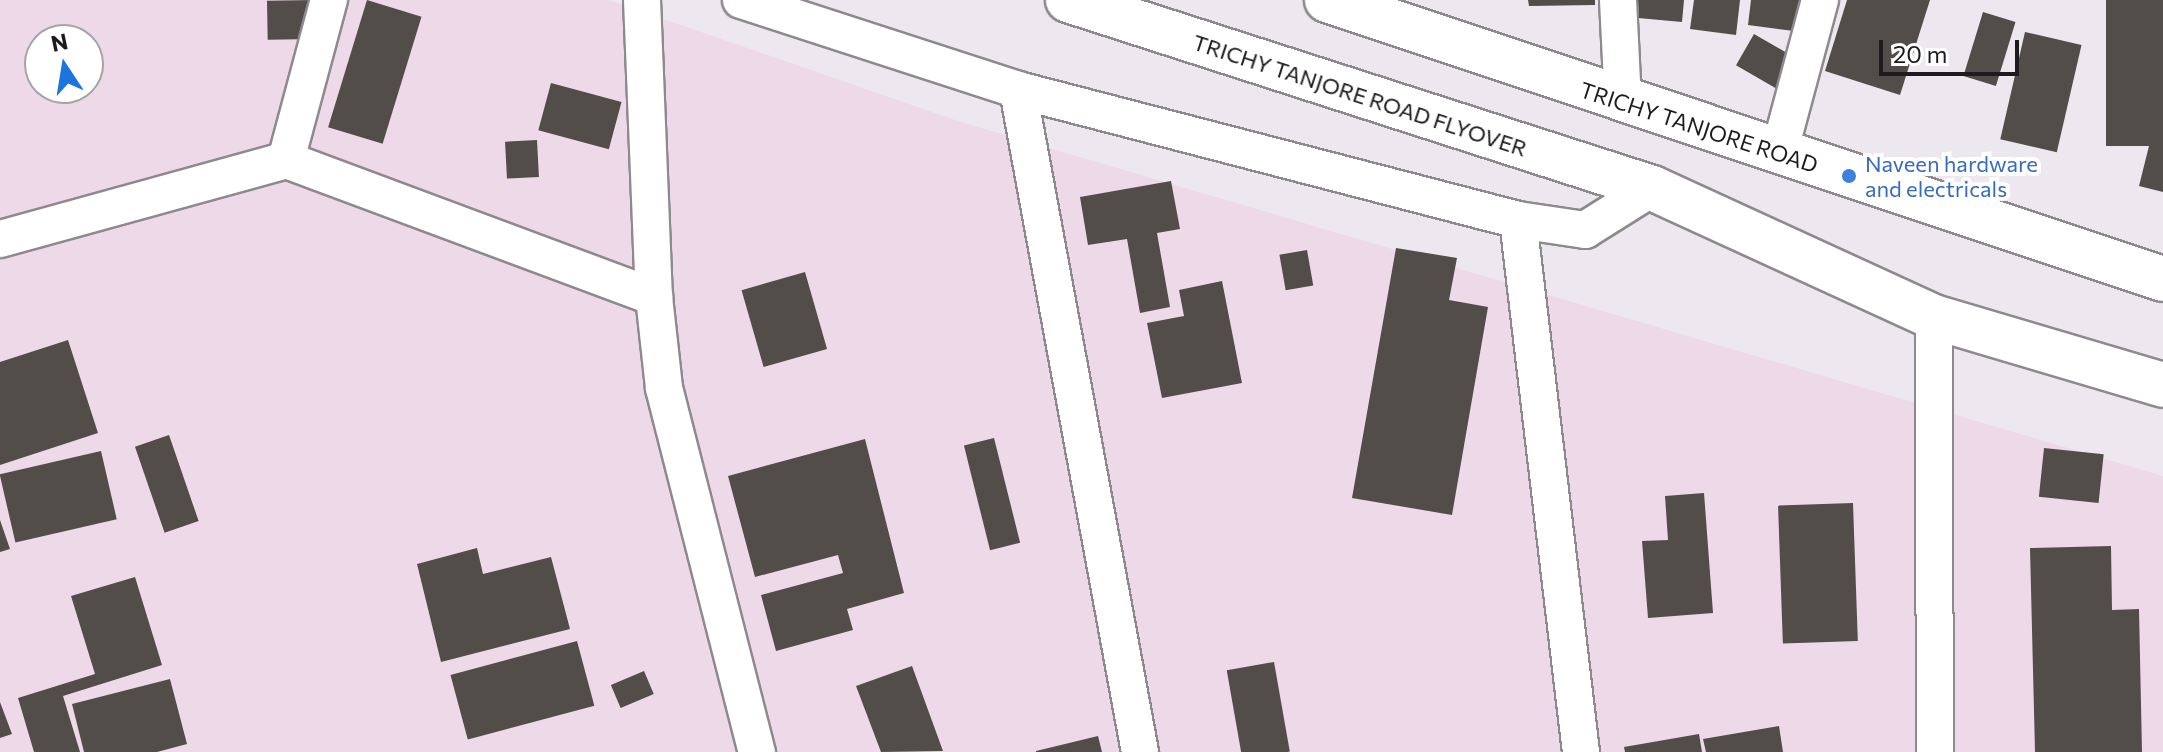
<!DOCTYPE html>
<html>
<head>
<meta charset="utf-8">
<style>
  body { margin:0 }
  #map { position:relative; width:2163px; height:752px; overflow:hidden; background:#ede8ef; font-family:Commissioner,sans-serif }
  div>[style] { position:absolute }
  .industrial>* { inset:0; background:#eed9e8 }
  .building>* { inset:0; background:#524d48; transform-origin:0 0 }
  .roads { filter:drop-shadow(2px 0 #8e898f) drop-shadow(-2px 0 #8e898f) drop-shadow(0 2px #8e898f) drop-shadow(0 -2px #8e898f) }
  .street>* { height:36px; margin:-18px; padding:0 18px; transform-origin:18px; border-radius:18px; background:#fff }
  .highway>* { height:44px; margin:-22px; padding:0 22px; transform-origin:22px; border-radius:22px; background:#fff }
  .dots>* { width:22px; height:22px; translate:-50% -50%; box-sizing:border-box; border:4px solid #fff; border-radius:50% }
  span { translate:-50% -50%; white-space:nowrap; text-align:center; line-height:1.15; -webkit-text-stroke:8px #fff; paint-order:stroke }
  .street-label { font-size:22px; color:#1d1b1e }
  .shop-label { font-size:22px; color:#366cbe }
  .left { translate:0 -50%; text-align:left }
  .north { position:absolute; left:24px; top:24px; width:80px; height:80px; box-sizing:border-box; background:#fff; border:2px solid #a5a4a5; border-radius:50%; rotate:348deg; font-size:22px; font-weight:700; line-height:32px; text-align:center; color:#1d1b1e }
  .north::after { content:''; display:block; margin:auto; width:28px; height:36px; background:#1d74de; clip-path:polygon(50% 0,100% 100%,50% 72%,0 100%) }
  .scale { position:absolute; left:1879px; top:40px; width:140px; height:36px; box-sizing:border-box; border:4px solid #1d1b1e; border-top:0; padding-left:10px; font-size:24px; line-height:28px; white-space:nowrap; color:#1d1b1e; -webkit-text-stroke:6px #fff; paint-order:stroke }
</style>
</head>
<body>
<div id="map">
  <div class="industrial">
    <div style="clip-path:polygon(evenodd,0 0,609px 0,961px 122px,2163px 476px,2163px 752px,0 752px,0 0,40px 40px,88px 40px,88px 88px,40px 88px,40px 40px)"></div>
  </div>
  <div class="building">
    <div style="left:315px;top:0;width:39px;height:48px;rotate:89deg"></div>
    <div style="left:367px;top:0;width:57px;height:133px;rotate:17deg"></div>
    <div style="clip-path:polygon(1528px 0,1595px 0,1595px 5px,1529px 6px)"></div>
    <div style="clip-path:polygon(1628px 0,1684px 0,1682px 22px,1627px 17px)"></div>
    <div style="clip-path:polygon(1694px 0,1740px 0,1736px 35px,1690px 29px)"></div>
    <div style="clip-path:polygon(1751px 0,1806px 0,1802px 32px,1748px 25px)"></div>
    <div style="clip-path:polygon(1847px 0,1930px 0,1900px 95px,1825px 71px)"></div>
    <div style="left:2106px;top:0;width:57px;height:146px"></div>
    <div style="left:1983px;top:12px;width:34px;height:67px;rotate:17deg"></div>
    <div style="left:2025px;top:32px;width:58px;height:110px;rotate:13deg"></div>
    <div style="left:1754px;top:34px;width:46px;height:36px;rotate:30deg"></div>
    <div style="left:551px;top:83px;width:73px;height:49px;rotate:15deg"></div>
    <div style="clip-path:polygon(2156px 118px,2163px 120px,2163px 192px,2139px 186px)"></div>
    <div style="left:537px;top:140px;width:37px;height:32px;rotate:87deg"></div>
    <div style="clip-path:polygon(1171px 181px,1180px 229px,1157px 233px,1170px 307px,1140px 313px,1127px 239px,1088px 245px,1080px 197px)"></div>
    <div style="clip-path:polygon(1396px 248px,1457px 258px,1449px 300px,1488px 307px,1452px 515px,1352px 498px)"></div>
    <div style="left:1307px;top:250px;width:36px;height:28px;rotate:80deg"></div>
    <div style="left:805px;top:272px;width:80px;height:66px;rotate:74deg"></div>
    <div style="clip-path:polygon(1222px 281px,1242px 383px,1162px 398px,1147px 323px,1184px 316px,1179px 290px)"></div>
    <div style="clip-path:polygon(68px 340px,98px 433px,0 465px,0 362px)"></div>
    <div style="left:169px;top:435px;width:91px;height:36px;rotate:71deg"></div>
    <div style="left:994px;top:438px;width:108px;height:31px;rotate:76deg"></div>
    <div style="clip-path:polygon(865px 439px,904px 593px,847px 609px,853px 630px,776px 651px,761px 595px,843px 573px,838px 555px,755px 577px,728px 476px)"></div>
    <div style="left:2044px;top:448px;width:60px;height:49px;rotate:6deg"></div>
    <div style="left:101px;top:451px;width:70px;height:104px;rotate:77deg"></div>
    <div style="clip-path:polygon(1704px 493px,1713px 613px,1648px 618px,1642px 541px,1668px 540px,1665px 496px)"></div>
    <div style="left:1853px;top:503px;width:138px;height:75px;rotate:88deg"></div>
    <div style="clip-path:polygon(0 520px,10px 549px,0 552px)"></div>
    <div style="clip-path:polygon(2111px 546px,2112px 610px,2139px 609px,2142px 752px,2035px 752px,2030px 548px)"></div>
    <div style="clip-path:polygon(477px 548px,483px 574px,551px 557px,570px 629px,441px 662px,417px 564px)"></div>
    <div style="clip-path:polygon(135px 577px,162px 665px,63px 696px,80px 752px,34px 752px,18px 698px,95px 674px,71px 596px)"></div>
    <div style="left:577px;top:641px;width:67px;height:131px;rotate:75deg"></div>
    <div style="left:1274px;top:662px;width:91px;height:48px;rotate:80deg"></div>
    <div style="clip-path:polygon(912px 666px,943px 751px,881px 752px,856px 686px)"></div>
    <div style="left:644px;top:671px;width:25px;height:36px;rotate:67deg"></div>
    <div style="clip-path:polygon(170px 679px,187px 744px,157px 752px,84px 752px,72px 704px)"></div>
    <div style="clip-path:polygon(0 702px,12px 734px,0 738px)"></div>
    <div style="clip-path:polygon(1779px 726px,1783px 752px,1706px 752px,1703px 739px)"></div>
    <div style="clip-path:polygon(1699px 734px,1702px 752px,1625px 752px,1624px 747px)"></div>
    <div style="clip-path:polygon(1098px 736px,1102px 752px,1036px 752px,1036px 751px)"></div>
  </div>
  <div class="roads">
    <div class="street">
      <div style="left:642px;top:0;width:297px;rotate:87.7deg"></div>
      <div style="left:654px;top:297px;width:92px;rotate:83.7deg"></div>
      <div style="left:664px;top:388px;width:376px;rotate:75.7deg"></div>
      <div style="left:741px;top:0;width:291px;rotate:18deg"></div>
      <div style="left:1018px;top:90px;width:517px;rotate:14.57deg"></div>
      <div style="left:1518px;top:220px;width:68px;rotate:8.5deg"></div>
      <div style="left:1585px;top:230px;width:79px;rotate:-32.1deg"></div>
      <div style="left:1618px;top:0;width:102px;rotate:87.2deg"></div>
      <div style="left:1018px;top:90px;width:673px;rotate:79.56deg"></div>
      <div style="left:1779px;top:153px;width:158px;rotate:-75deg"></div>
      <div style="left:286px;top:160px;width:166px;rotate:-75deg"></div>
      <div style="left:1518px;top:220px;width:536px;rotate:83.25deg"></div>
      <div style="left:0;top:239px;width:297px;rotate:-15.4deg"></div>
      <div style="left:286px;top:160px;width:393px;rotate:20.4deg"></div>
      <div style="left:1934px;top:317px;width:435px;rotate:89.9deg"></div>
    </div>
    <div class="highway">
      <div style="left:1068px;top:0;width:614px;rotate:17.84deg"></div>
      <div style="left:1652px;top:188px;width:310px;rotate:24.6deg"></div>
      <div style="left:1934px;top:317px;width:239px;rotate:16.5deg"></div>
      <div style="left:1327px;top:0;width:881px;rotate:18.46deg"></div>
    </div>
  </div>
  <div class="dots">
    <div style="left:1849px;top:176px;background:#3f7fe0"></div>
  </div>
  <div class="street-label">
    <span style="left:1360px;top:95px;rotate:18deg">TRICHY TANJORE ROAD FLYOVER</span>
    <span style="left:1699px;top:127px;rotate:18deg">TRICHY TANJORE ROAD</span>
  </div>
  <div class="shop-label">
    <span class="left" style="left:1865px;top:176px">Naveen hardware<br>and electricals</span>
  </div>
  <div class="north">N</div>
  <div class="scale">20 m</div>
</div>
</body>
</html>
